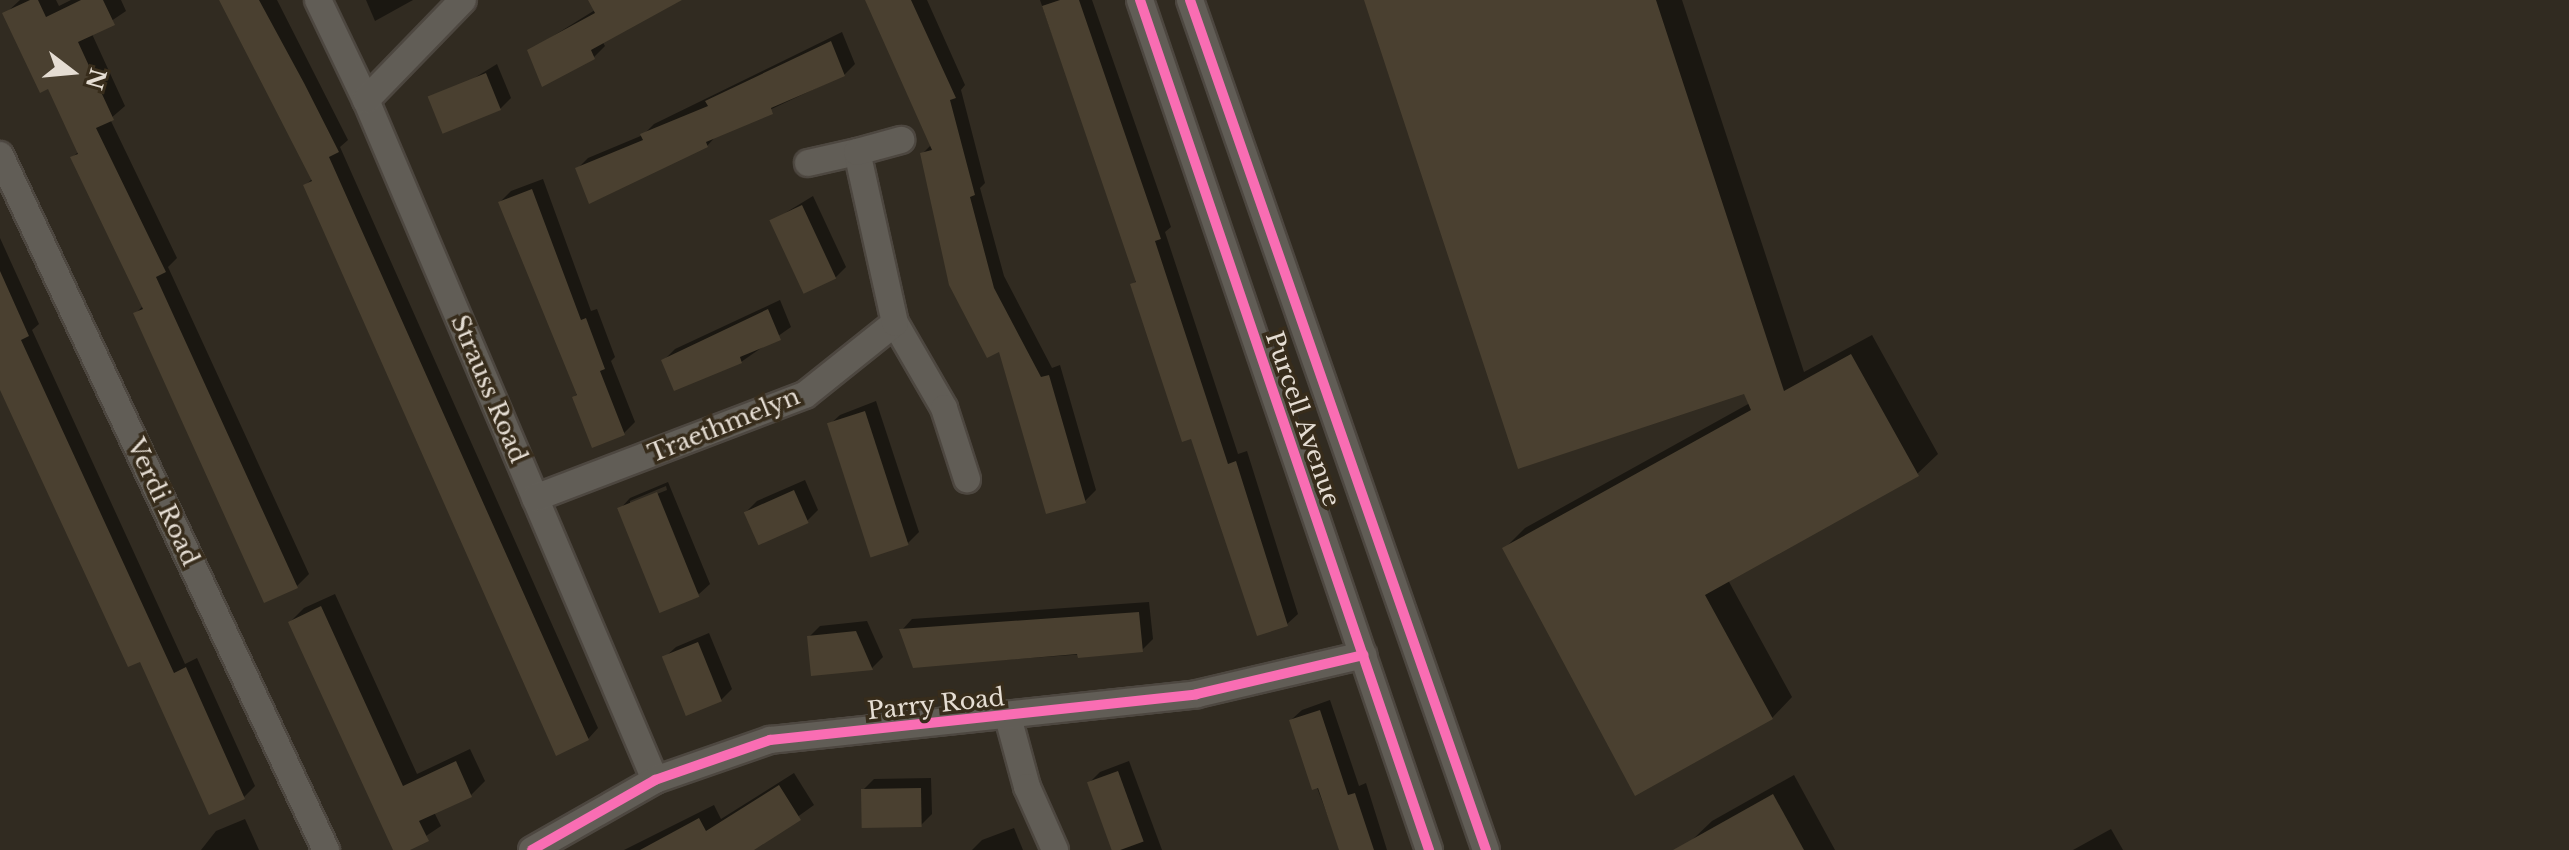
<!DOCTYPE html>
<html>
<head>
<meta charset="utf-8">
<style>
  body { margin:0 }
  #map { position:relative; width:2569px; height:850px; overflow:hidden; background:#312b21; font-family:"Libre Baskerville",serif }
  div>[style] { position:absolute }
  .shadow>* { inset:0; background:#0007 }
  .building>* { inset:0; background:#4a4030; transform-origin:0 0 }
  .roads { filter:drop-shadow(2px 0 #4d4740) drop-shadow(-2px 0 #4d4740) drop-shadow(0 2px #4d4740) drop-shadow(0 -2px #4d4740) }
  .minor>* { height:26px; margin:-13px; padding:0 13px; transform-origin:13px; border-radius:13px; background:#615d56 }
  .cycleway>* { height:10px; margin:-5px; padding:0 5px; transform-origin:5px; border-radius:5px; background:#f96db3 }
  span { translate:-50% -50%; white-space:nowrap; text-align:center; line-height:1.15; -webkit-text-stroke:7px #372c1b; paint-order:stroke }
  .street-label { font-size:24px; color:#e5ddd3 }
  .north { position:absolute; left:32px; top:32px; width:80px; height:80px; -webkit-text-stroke:6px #372c1b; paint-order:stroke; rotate:106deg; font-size:22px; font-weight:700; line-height:32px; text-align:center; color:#e5ddd3 }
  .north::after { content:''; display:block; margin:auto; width:28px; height:36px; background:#e5ddd3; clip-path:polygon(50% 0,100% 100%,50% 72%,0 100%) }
</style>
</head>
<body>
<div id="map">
  <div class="shadow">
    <div style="clip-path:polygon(20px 0,56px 0,59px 6px,71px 0,121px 0,126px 11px,92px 34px,125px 106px,110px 119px,177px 258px,168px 267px,309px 574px,297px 586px,135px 314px,144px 305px,72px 158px,79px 151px,49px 87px,5px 14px)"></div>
    <div style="clip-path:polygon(222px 0,277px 0,348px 140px,340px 147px,598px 728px,588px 739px,305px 186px,313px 178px)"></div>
    <div style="clip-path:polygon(366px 0,413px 0,375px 21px)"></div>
    <div style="clip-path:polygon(597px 0,672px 0,602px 41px,605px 46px,594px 57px,529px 51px,595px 10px)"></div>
    <div style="clip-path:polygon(868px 0,927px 0,965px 85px,961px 90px,985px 183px,980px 188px,1004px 276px,1052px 368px,1060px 365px,1096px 490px,1085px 501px,1000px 349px,922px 154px,932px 144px)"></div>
    <div style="clip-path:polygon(1040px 0,1092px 0,1171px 227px,1165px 232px,1238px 454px,1247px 451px,1298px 614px,1287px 624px,1192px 437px,1132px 285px,1138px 279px)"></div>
    <div style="clip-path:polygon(1369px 0,1682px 0,1804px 372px,1872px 335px,1938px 454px,1917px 474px,1728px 580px,1792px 697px,1772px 718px,1505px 548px,1525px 528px,1750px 403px,1745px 392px)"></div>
    <div style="clip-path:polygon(842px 32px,855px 64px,844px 75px,718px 134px,707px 146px,577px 169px,588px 158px,643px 135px,654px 124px)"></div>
    <div style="clip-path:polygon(497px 64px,511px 98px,500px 109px,434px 103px)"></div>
    <div style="clip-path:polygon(543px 179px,591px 311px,597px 309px,615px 357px,611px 361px,635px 422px,624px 433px,574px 397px,578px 393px,500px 202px,511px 191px)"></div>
    <div style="clip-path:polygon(813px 196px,846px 267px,835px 278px,772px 221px)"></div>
    <div style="clip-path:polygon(0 238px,39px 324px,32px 330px,185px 664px,197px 658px,255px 786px,244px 797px,141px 659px,0 385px)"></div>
    <div style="clip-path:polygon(780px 300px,791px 327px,741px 362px,664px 360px,675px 349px)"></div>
    <div style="clip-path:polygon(876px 401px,919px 532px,908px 543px,829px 425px,840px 415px)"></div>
    <div style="clip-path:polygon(805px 480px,818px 510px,807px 521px,746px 512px,757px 501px)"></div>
    <div style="clip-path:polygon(evenodd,668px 482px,710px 584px,699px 594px,620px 509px,630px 498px,668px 482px,666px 486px,667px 490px,630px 505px,630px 501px,666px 486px)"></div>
    <div style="clip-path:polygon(335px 594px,417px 774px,470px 749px,485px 781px,471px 795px,434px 812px,441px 826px,405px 850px,396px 850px,290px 622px,304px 608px)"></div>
    <div style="clip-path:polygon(1149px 602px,1153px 639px,1142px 650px,915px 666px,902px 630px,912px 619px)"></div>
    <div style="clip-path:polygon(867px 621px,883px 657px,872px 668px,813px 674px,809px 637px,820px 626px)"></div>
    <div style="clip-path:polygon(709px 633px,732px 689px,721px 700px,665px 657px,676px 647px)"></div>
    <div style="clip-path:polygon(1330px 700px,1359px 786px,1366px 783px,1387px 850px,1341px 850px,1291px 720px,1302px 710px)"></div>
    <div style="clip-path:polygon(1129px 761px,1162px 850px,1116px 850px,1089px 783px,1100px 772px)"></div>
    <div style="clip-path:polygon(794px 773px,814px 805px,751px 850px,624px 850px,714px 805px,721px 819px)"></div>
    <div style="clip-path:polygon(1794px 775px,1835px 850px,1696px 850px,1691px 841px,1712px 821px)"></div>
    <div style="clip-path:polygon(931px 778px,932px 814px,921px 825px,863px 790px,874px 779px)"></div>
    <div style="clip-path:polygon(245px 819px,259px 850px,201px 850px,216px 831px)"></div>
    <div style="clip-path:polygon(1014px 828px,1023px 850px,972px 850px,982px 840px)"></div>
    <div style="clip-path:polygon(2111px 829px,2123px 850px,2073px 850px)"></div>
  </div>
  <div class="building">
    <div style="clip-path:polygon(30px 0,38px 0,46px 17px,81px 0,103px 0,115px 25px,78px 42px,114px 120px,96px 128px,166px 272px,156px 277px,298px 588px,264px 603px,133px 313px,143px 309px,70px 157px,78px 154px,48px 89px,40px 93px,2px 13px)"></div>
    <div style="clip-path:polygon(219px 0,259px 0,304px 83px,339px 152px,329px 157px,589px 740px,556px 756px,303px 185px,312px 181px)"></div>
    <div style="clip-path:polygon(588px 0,682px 0,591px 50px,595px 59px,542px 87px,527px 50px,595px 13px)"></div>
    <div style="clip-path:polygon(865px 0,911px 0,956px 98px,950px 100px,975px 195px,970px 197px,994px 288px,1041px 377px,1049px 375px,1086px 503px,1046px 514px,999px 352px,987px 358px,949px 285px,920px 153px,932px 150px)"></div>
    <div style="clip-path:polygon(1060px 0,1079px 0,1161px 239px,1155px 241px,1228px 464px,1236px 461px,1288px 626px,1257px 636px,1191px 439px,1182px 442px,1130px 284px,1136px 282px,1042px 6px)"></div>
    <div style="clip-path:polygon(1364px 0,1656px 0,1784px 391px,1851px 354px,1919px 476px,1705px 595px,1773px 719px,1635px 796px,1502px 548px,1751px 410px,1744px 394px,1518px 469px)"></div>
    <div style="clip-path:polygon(831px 41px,845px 76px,771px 108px,773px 114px,706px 142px,708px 147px,589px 204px,575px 168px,643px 140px,640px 134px,708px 106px,705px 101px)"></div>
    <div style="left:486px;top:73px;width:40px;height:63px;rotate:68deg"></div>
    <div style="clip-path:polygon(532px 189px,581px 320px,586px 318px,605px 369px,600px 371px,625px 435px,592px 448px,572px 397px,577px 395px,498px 202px)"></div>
    <div style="left:802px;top:205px;width:81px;height:36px;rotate:65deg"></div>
    <div style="clip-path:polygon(0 271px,29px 336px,21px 340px,174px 673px,186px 667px,245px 799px,209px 815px,140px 662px,128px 667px,0 390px)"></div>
    <div style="clip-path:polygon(768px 309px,781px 340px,740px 357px,742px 363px,674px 391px,661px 360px)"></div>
    <div style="left:865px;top:411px;width:141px;height:40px;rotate:72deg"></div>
    <div style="left:794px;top:490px;width:36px;height:55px;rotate:66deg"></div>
    <div style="left:657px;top:492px;width:113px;height:43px;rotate:68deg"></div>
    <div style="clip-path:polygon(321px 606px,403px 786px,456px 761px,472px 797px,419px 821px,429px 841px,410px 850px,393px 850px,288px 622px)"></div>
    <div style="clip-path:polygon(1139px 612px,1143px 652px,1078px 658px,1077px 654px,913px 668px,899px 629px)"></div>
    <div style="clip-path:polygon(856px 631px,873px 670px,811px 676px,807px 636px)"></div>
    <div style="left:698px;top:642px;width:64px;height:39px;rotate:68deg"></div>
    <div style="clip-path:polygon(1320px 710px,1348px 795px,1355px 793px,1374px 850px,1339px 850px,1318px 788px,1312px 790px,1289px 720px)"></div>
    <div style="left:1118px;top:771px;width:75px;height:33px;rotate:70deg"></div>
    <div style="clip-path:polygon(779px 785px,801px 820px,754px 850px,640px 850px,699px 818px,706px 831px)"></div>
    <div style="left:921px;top:788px;width:39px;height:60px;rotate:89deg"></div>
    <div style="clip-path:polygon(1773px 794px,1804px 850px,1673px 850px)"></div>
  </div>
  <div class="roads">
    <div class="minor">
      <div style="left:318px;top:0;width:111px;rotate:64.4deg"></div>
      <div style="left:366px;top:100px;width:739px;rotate:66.97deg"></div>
      <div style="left:1140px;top:0;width:898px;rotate:71.22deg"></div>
      <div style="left:1190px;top:0;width:900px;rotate:70.8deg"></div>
      <div style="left:366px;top:100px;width:139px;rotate:-45.9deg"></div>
      <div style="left:0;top:155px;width:768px;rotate:64.87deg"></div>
      <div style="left:808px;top:163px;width:50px;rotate:-12.7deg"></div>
      <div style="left:895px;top:323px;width:98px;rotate:60deg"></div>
      <div style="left:944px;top:408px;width:75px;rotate:72.1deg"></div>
      <div style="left:535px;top:498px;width:289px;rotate:-20.9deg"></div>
      <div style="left:805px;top:395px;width:115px;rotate:-38.7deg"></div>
      <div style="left:895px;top:323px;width:175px;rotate:-102.5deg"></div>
      <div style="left:857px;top:152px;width:46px;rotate:-15.3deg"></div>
      <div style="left:1008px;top:717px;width:73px;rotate:74.8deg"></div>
      <div style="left:1027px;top:787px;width:69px;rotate:66deg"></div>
      <div style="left:532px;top:850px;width:142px;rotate:-29.6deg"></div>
      <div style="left:655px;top:780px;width:122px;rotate:-19.2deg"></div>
      <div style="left:770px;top:740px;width:429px;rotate:-6.1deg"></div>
      <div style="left:1197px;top:694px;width:171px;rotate:-13.2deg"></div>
    </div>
  </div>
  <div class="cycleway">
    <div style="left:1140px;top:0;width:898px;rotate:71.22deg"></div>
    <div style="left:1190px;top:0;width:900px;rotate:70.8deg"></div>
    <div style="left:532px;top:850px;width:142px;rotate:-29.6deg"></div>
    <div style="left:655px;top:780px;width:122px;rotate:-19.2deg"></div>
    <div style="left:770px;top:740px;width:429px;rotate:-6.1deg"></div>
    <div style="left:1197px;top:694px;width:171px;rotate:-13.2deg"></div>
  </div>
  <div class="street-label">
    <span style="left:489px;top:389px;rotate:67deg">Strauss Road</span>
    <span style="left:1303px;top:419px;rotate:71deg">Purcell Avenue</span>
    <span style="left:724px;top:425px;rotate:-22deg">Traethmelyn</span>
    <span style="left:163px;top:502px;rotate:65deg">Verdi Road</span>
    <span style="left:936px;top:704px;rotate:-6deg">Parry Road</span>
  </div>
  <div class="north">N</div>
</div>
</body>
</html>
